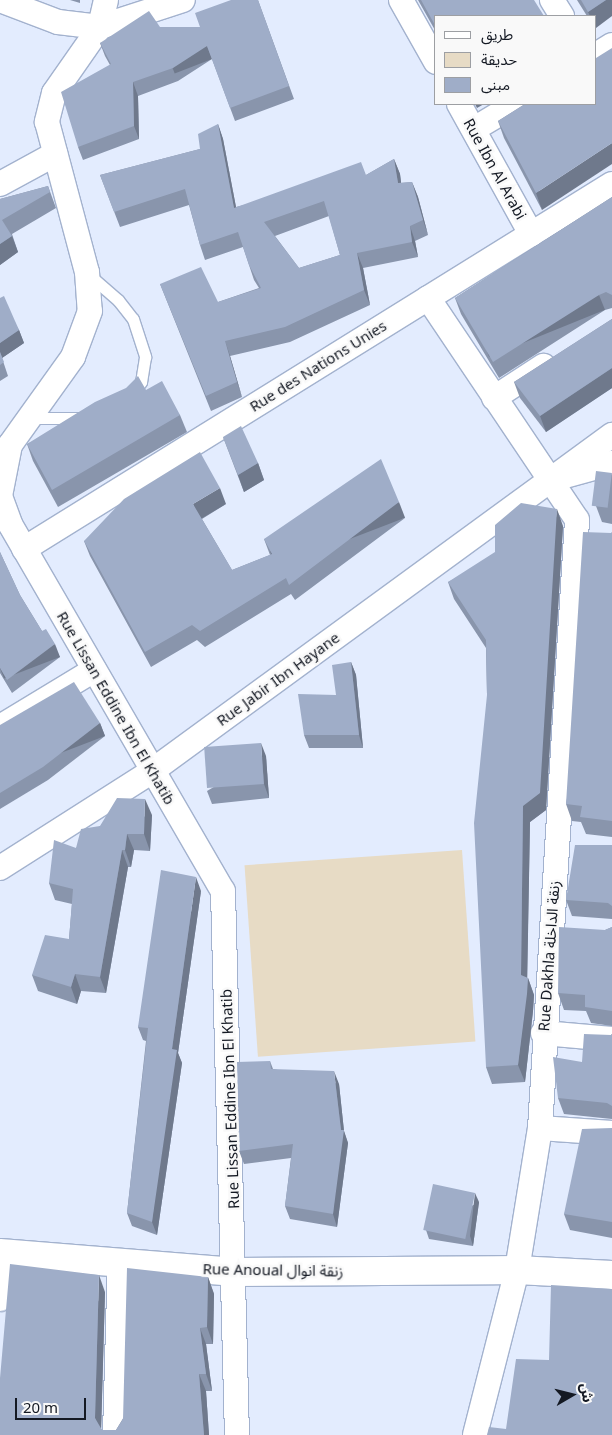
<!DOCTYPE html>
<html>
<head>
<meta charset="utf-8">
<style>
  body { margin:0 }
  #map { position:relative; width:612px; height:1435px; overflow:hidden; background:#e3ecfe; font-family:"Noto Sans","Noto Sans Arabic",sans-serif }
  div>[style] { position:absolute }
  .green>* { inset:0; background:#e7dbc5; transform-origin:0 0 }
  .roads { filter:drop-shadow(1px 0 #a3b2ce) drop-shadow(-1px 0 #a3b2ce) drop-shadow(0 1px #a3b2ce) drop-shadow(0 -1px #a3b2ce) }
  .lane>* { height:11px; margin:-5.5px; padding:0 5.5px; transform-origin:5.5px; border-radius:5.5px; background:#fff }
  .street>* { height:24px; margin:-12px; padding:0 12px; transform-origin:12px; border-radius:12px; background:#fff }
  .secondary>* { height:28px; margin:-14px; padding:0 14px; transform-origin:14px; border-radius:14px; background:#fff }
  .wall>* { inset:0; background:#8995ac }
  .shaded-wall>* { inset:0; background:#6f798c; transform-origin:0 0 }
  .building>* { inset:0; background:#9fadc8; transform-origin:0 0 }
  span { translate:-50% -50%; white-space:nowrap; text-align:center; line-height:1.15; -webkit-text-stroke:5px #f9f9f9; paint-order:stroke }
  .street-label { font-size:15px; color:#141923 }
  .legend { position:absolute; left:434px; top:15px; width:162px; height:90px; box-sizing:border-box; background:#f9f9f9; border:1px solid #9d9fa3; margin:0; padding:6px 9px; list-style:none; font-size:15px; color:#141923 }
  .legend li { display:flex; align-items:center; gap:10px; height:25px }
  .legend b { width:25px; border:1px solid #9d9fa3 }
  .north { position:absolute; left:547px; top:1370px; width:50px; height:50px; -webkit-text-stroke:4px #f9f9f9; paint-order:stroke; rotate:82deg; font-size:14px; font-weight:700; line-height:20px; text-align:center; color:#141923 }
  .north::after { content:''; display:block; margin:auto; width:18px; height:22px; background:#141923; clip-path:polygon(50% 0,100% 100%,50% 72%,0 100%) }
  .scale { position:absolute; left:15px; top:1398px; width:71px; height:22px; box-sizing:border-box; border:2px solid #141923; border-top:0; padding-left:6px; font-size:15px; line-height:18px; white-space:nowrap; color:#141923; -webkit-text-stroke:4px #f9f9f9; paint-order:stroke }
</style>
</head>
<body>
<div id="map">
  <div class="green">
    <div style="left:462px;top:850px;width:192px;height:218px;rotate:86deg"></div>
  </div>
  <div class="roads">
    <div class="lane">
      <div style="left:88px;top:274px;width:40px;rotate:41deg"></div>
      <div style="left:118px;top:300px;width:24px;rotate:52deg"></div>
      <div style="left:133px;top:319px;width:40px;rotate:72deg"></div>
      <div style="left:145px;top:357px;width:25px;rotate:99deg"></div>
      <div style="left:141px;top:382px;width:15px;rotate:127deg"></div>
      <div style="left:32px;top:418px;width:51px"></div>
    </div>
    <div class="street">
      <div style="left:0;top:0;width:62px;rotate:20.8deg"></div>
      <div style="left:58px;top:22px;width:42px;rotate:6.8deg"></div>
      <div style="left:100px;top:27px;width:87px;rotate:-18deg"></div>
      <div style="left:106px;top:0;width:28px;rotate:103deg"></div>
      <div style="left:100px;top:27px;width:80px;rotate:124.9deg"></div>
      <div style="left:54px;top:93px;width:30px;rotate:104deg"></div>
      <div style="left:47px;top:122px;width:155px;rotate:75.1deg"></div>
      <div style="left:87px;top:272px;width:39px;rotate:86deg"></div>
      <div style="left:90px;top:311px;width:49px;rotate:110.3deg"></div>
      <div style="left:73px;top:357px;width:108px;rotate:125.6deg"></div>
      <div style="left:10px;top:445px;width:52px;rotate:101.1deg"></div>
      <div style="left:0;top:496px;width:30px;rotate:70deg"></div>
      <div style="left:10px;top:524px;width:424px;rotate:59.9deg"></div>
      <div style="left:223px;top:891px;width:544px;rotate:88.53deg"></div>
      <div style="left:401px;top:0;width:71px;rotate:60.6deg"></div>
      <div style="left:552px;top:0;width:19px;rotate:58deg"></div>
      <div style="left:596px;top:55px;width:19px;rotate:-32deg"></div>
      <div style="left:459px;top:104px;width:149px;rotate:61deg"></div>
      <div style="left:474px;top:129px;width:49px;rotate:-30.8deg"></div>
      <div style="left:0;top:184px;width:63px;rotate:-28.6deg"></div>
      <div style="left:428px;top:298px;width:267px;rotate:56.1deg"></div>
      <div style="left:577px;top:520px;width:609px;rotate:93.48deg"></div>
      <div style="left:540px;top:1128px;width:144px;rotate:99.2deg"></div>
      <div style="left:517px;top:1270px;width:170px;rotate:104.3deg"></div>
      <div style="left:494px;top:398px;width:59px;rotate:-33.1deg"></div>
      <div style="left:565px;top:476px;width:49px;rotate:-15.5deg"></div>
      <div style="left:24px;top:549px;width:692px;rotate:-31.83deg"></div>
      <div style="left:0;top:727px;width:110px;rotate:-31.2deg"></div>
      <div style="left:0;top:868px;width:180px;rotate:-32.5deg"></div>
      <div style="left:152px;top:771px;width:570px;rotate:-36.15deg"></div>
      <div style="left:543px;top:1033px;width:69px;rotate:5deg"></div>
      <div style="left:540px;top:1128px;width:72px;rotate:4deg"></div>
      <div style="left:0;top:1299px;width:45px;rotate:-84.9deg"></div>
      <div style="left:115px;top:1435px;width:174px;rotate:-88.4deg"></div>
    </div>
    <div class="secondary">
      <div style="left:0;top:1253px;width:236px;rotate:4.6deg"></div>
      <div style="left:235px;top:1272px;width:282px;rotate:-0.4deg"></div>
      <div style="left:517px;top:1270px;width:95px;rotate:3deg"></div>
    </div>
  </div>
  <div class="wall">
    <div style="clip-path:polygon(70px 0,80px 0,80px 3px)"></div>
    <div style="clip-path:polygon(258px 0,294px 99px,235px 121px,212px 59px,178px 81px,138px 96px,139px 139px,83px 160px,78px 147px,110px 65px,105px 56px,100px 43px,160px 27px,200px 27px)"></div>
    <div style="clip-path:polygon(418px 0,534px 0,436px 16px,436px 32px)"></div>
    <div style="clip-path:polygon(577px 0,612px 0,596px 16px,587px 16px)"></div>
    <div style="clip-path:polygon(525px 104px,542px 210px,504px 138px,498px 121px)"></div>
    <div style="clip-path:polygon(evenodd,218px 124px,223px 139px,236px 207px,366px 175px,394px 159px,400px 174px,401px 183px,412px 182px,418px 197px,428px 235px,415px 241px,418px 257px,363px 268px,370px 305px,290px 342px,230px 356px,242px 397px,211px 411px,160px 284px,218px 302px,259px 288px,254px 280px,243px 247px,205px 260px,200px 245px,189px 205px,120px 227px,100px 175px,200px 149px,218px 124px,329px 216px,340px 255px,299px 268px,275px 236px,329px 216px)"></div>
    <div style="clip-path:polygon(48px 186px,56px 208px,12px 234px,18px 252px,0 265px,0 199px)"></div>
    <div style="clip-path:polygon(612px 197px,612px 308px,605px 310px,499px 378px,461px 314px,455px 298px)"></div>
    <div style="clip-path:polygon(0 298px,19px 330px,24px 343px,2px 358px,8px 376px,0 381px)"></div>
    <div style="clip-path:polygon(612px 319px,612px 388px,546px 432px,520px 398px,514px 382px)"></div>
    <div style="clip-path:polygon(146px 390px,180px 415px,187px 432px,58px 507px,33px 461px,27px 444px)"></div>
    <div style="clip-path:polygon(223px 437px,258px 463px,264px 480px,244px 492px)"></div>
    <div style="clip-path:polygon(612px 473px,612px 524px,602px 522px,596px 506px)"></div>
    <div style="clip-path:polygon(226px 504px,202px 519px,232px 570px,270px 555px,264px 539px,405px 518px,295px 600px,291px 594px,205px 647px,197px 640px,151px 667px,90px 556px,84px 541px)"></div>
    <div style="clip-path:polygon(563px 526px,546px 810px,530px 822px,527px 978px,528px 978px,534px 995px,533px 1011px,525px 1082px,492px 1084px,486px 1067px,487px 695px,486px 648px,454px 599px,448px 582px)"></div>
    <div style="clip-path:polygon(612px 532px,612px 837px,586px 834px,581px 822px,572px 821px,566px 804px)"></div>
    <div style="clip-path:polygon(0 552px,20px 595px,42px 631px,60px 657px,12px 693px,0 673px)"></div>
    <div style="clip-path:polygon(351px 662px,356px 675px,363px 748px,309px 748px,304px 735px,336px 695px)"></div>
    <div style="clip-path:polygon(100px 723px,105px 736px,48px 780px,0 809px,0 725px)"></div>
    <div style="clip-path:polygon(266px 756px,269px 798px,212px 804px,207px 791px)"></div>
    <div style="clip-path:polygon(152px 815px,150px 851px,134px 850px,131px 867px,128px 867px,106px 993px,81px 991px,77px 1004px,38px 991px,32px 975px,69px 939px,72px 904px,55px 900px,49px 883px,76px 848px,100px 826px)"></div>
    <div style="clip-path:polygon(612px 845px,612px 919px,572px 916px,566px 900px)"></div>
    <div style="clip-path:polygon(201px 891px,178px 1053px,182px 1063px,157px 1235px,132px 1226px,127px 1213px,146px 1041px,143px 1040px,138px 1027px)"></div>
    <div style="clip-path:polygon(612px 927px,612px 1026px,591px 1023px,586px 1011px,564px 1010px,558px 993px,605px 930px)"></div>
    <div style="clip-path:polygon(612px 1034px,612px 1119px,564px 1114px,558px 1098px,582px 1062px)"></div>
    <div style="clip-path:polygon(270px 1061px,273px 1069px,339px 1084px,344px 1131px,348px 1143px,337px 1227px,290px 1219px,285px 1206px,291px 1158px,244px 1164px,239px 1151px)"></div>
    <div style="clip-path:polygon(612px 1128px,612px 1238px,570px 1230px,564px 1214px)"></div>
    <div style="clip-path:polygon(479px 1202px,473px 1246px,429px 1239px,426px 1230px)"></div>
    <div style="clip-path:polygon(208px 1277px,214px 1294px,213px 1344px,206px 1344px,212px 1391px,206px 1391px,209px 1435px,0 1435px,105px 1292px,101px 1429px,102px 1430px,116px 1430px)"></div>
  </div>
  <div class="shaded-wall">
    <div style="clip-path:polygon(606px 0,612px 0,612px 16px,596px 28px,596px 16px,590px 16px,588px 12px)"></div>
    <div style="left:207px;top:46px;width:14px;height:40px;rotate:69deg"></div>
    <div style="clip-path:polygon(133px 82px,138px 96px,139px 139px,134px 126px)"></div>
    <div style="clip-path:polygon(475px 104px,484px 104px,477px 108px)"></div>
    <div style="clip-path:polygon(218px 124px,223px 139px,239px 223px,234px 208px)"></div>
    <div style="clip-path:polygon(612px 143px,612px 164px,542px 210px,536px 193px)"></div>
    <div style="clip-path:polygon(394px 159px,400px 174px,403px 198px,398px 183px)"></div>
    <div style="clip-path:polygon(412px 182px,418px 197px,428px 235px,423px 220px)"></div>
    <div style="clip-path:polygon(410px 226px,415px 241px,418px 257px,412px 242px)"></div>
    <div style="clip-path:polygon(12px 236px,18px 252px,0 265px,0 244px)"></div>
    <div style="clip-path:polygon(357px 253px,363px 268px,370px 305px,364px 290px)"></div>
    <div style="left:599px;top:295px;width:16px;height:125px;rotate:68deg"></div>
    <div style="clip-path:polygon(19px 330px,24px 343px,2px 358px,8px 376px,0 352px,0 343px)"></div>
    <div style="clip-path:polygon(225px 341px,230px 356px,242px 397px,237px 382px)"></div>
    <div style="clip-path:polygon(612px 368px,612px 388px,546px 432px,540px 416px)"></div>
    <div style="clip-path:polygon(258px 463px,264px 480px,244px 492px,238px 475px)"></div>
    <div style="clip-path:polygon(220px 488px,226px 504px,199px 520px,193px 504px)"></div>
    <div style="left:399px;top:502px;width:17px;height:138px;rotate:69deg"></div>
    <div style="clip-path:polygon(557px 509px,563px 526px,546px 810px,530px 822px,527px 992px,521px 975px,523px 806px)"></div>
    <div style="left:55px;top:644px;width:14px;height:60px;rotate:69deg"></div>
    <div style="clip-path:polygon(351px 662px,356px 675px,363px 748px,359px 735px)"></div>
    <div style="left:100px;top:723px;width:14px;height:72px;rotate:69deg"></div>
    <div style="clip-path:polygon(261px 743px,266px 756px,269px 798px,264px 784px)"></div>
    <div style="clip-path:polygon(145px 799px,152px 815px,150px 851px,144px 834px)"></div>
    <div style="clip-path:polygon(127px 834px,134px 850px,131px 867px,125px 850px)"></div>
    <div style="clip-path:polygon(122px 850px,128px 867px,106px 993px,100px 977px)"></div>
    <div style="clip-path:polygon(196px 877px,201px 891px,178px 1053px,182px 1063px,157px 1235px,152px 1222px,172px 1049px)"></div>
    <div style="clip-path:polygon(75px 974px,81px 991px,77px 1004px,71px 987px)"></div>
    <div style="clip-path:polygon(528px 978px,534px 995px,533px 1011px,525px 1082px,518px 1065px)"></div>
    <div style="clip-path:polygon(334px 1071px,339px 1084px,344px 1131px,348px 1143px,337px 1227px,333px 1214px,341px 1130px)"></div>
    <div style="clip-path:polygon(475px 1193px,479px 1202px,473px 1246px,470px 1236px)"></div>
    <div style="clip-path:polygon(99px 1275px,105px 1292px,101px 1435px,95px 1418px)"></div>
    <div style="clip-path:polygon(208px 1277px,214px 1294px,213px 1344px,207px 1327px)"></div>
    <div style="clip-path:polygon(200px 1328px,206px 1344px,212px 1391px,206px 1374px)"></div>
    <div style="clip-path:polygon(199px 1374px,206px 1391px,209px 1435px,204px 1435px)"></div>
  </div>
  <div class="building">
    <div style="clip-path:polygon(231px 0,258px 0,289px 86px,230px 108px,207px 46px,173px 68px,133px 82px,134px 126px,78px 147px,61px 92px,111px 64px,100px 43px,149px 11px,160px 27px,200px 27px,195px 13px)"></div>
    <div style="clip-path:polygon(421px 0,534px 0,544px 16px,436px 16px,436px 27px)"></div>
    <div style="clip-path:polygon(581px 0,606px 0,588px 12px)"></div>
    <div style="clip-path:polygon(612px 48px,612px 143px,536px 193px,498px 121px,525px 104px,596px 104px,596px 58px)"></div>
    <div style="clip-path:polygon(evenodd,218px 124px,234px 208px,361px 162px,366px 175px,394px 159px,398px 183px,412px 182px,423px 220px,410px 226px,412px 242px,357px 253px,364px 290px,285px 327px,225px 341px,237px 382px,206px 396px,160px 284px,201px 267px,218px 302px,261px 288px,249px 265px,238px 232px,200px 245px,185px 189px,114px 212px,100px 175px,200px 149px,198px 134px,218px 124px,324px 201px,340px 255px,299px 268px,264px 222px,324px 201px)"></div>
    <div style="clip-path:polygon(48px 186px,50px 192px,2px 220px,12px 236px,0 244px,0 199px)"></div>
    <div style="clip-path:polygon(612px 197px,612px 295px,606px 292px,599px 295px,493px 362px,455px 298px)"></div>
    <div style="clip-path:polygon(4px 296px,19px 330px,0 343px,0 298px)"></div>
    <div style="clip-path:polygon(612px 319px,612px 368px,540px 416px,514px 382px)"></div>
    <div style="clip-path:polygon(0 352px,4px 362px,0 365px)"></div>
    <div style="clip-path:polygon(138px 376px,146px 390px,162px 381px,180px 415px,52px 490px,27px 444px,95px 402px,126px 388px)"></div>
    <div style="clip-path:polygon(241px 426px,258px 463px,238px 475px,223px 437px)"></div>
    <div style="clip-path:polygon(200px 452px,220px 488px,193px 504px,232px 570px,272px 554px,264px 539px,381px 459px,399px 502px,289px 585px,286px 578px,200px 631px,192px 625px,145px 652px,84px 541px,124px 499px)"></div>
    <div style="left:596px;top:471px;width:16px;height:35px;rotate:7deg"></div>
    <div style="clip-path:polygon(521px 503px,557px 509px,540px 793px,523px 806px,521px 975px,528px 978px,527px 994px,518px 1065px,486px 1067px,474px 823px,487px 695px,486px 640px,448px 582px,495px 552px,495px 525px)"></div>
    <div style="clip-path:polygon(583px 532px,611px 533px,612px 532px,612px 821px,580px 817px,582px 806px,566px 804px)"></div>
    <div style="clip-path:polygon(0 552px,20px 595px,42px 631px,46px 629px,55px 644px,7px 680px,0 668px)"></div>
    <div style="clip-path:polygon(351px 662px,359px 735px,304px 735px,298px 694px,336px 695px,332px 665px)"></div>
    <div style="clip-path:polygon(74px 682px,100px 723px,43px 767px,0 793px,0 725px)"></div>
    <div style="left:261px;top:743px;width:41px;height:57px;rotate:86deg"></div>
    <div style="clip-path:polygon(117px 798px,145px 799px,144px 834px,127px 834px,125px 850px,122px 850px,100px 977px,75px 974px,71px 987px,32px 975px,45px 935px,69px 939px,73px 889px,49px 883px,54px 840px,76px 848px,81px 829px,100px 826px)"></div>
    <div style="clip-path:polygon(575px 845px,612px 845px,612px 906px,608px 903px,566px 900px)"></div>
    <div style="clip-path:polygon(161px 870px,196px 877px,172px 1049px,177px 1050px,152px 1222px,127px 1213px,148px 1028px,138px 1027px)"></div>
    <div style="clip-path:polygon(559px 927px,605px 930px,612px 927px,612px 1011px,585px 1007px,585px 995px,558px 993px)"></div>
    <div style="clip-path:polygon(584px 1034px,611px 1035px,612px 1034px,612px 1106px,607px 1103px,558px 1098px,553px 1057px,582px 1062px)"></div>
    <div style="clip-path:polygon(270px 1061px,271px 1069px,334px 1071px,341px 1130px,344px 1130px,333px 1214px,285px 1206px,293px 1144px,239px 1151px,237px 1062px)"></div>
    <div style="clip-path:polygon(612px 1128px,612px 1222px,564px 1214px,582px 1129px)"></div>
    <div style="left:433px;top:1184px;width:43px;height:47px;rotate:12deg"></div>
    <div style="clip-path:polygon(10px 1264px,99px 1275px,95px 1418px,102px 1430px,116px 1430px,123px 1419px,127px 1268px,208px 1277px,207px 1327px,200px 1328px,206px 1374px,199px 1374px,204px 1435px,0 1435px,0 1378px)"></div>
    <div style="clip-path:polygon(551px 1285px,612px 1289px,612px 1435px,487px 1435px,489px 1427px,506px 1429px,516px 1359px,549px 1360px)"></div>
  </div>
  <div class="street-label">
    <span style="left:495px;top:169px;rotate:61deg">Rue Ibn Al Arabi</span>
    <span style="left:318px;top:366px;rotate:-32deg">Rue des Nations Unies</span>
    <span style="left:278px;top:679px;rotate:-36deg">Rue Jabir Ibn Hayane</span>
    <span style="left:116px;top:708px;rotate:60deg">Rue Lissan Eddine Ibn El Khatib</span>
    <span style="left:549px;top:956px;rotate:-86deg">Rue Dakhla زنقة الداخلة</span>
    <span style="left:230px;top:1099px;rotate:-92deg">Rue Lissan Eddine Ibn El Khatib</span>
    <span style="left:273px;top:1270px;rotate:1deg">Rue Anoual زنقة انوال</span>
  </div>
  <ul class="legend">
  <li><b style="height:6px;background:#fff"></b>طريق</li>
  <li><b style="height:14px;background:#e7dbc5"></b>حديقة</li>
  <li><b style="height:14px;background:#9fadc8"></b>مبنى</li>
  </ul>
  <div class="north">ش</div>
  <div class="scale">20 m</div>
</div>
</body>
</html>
